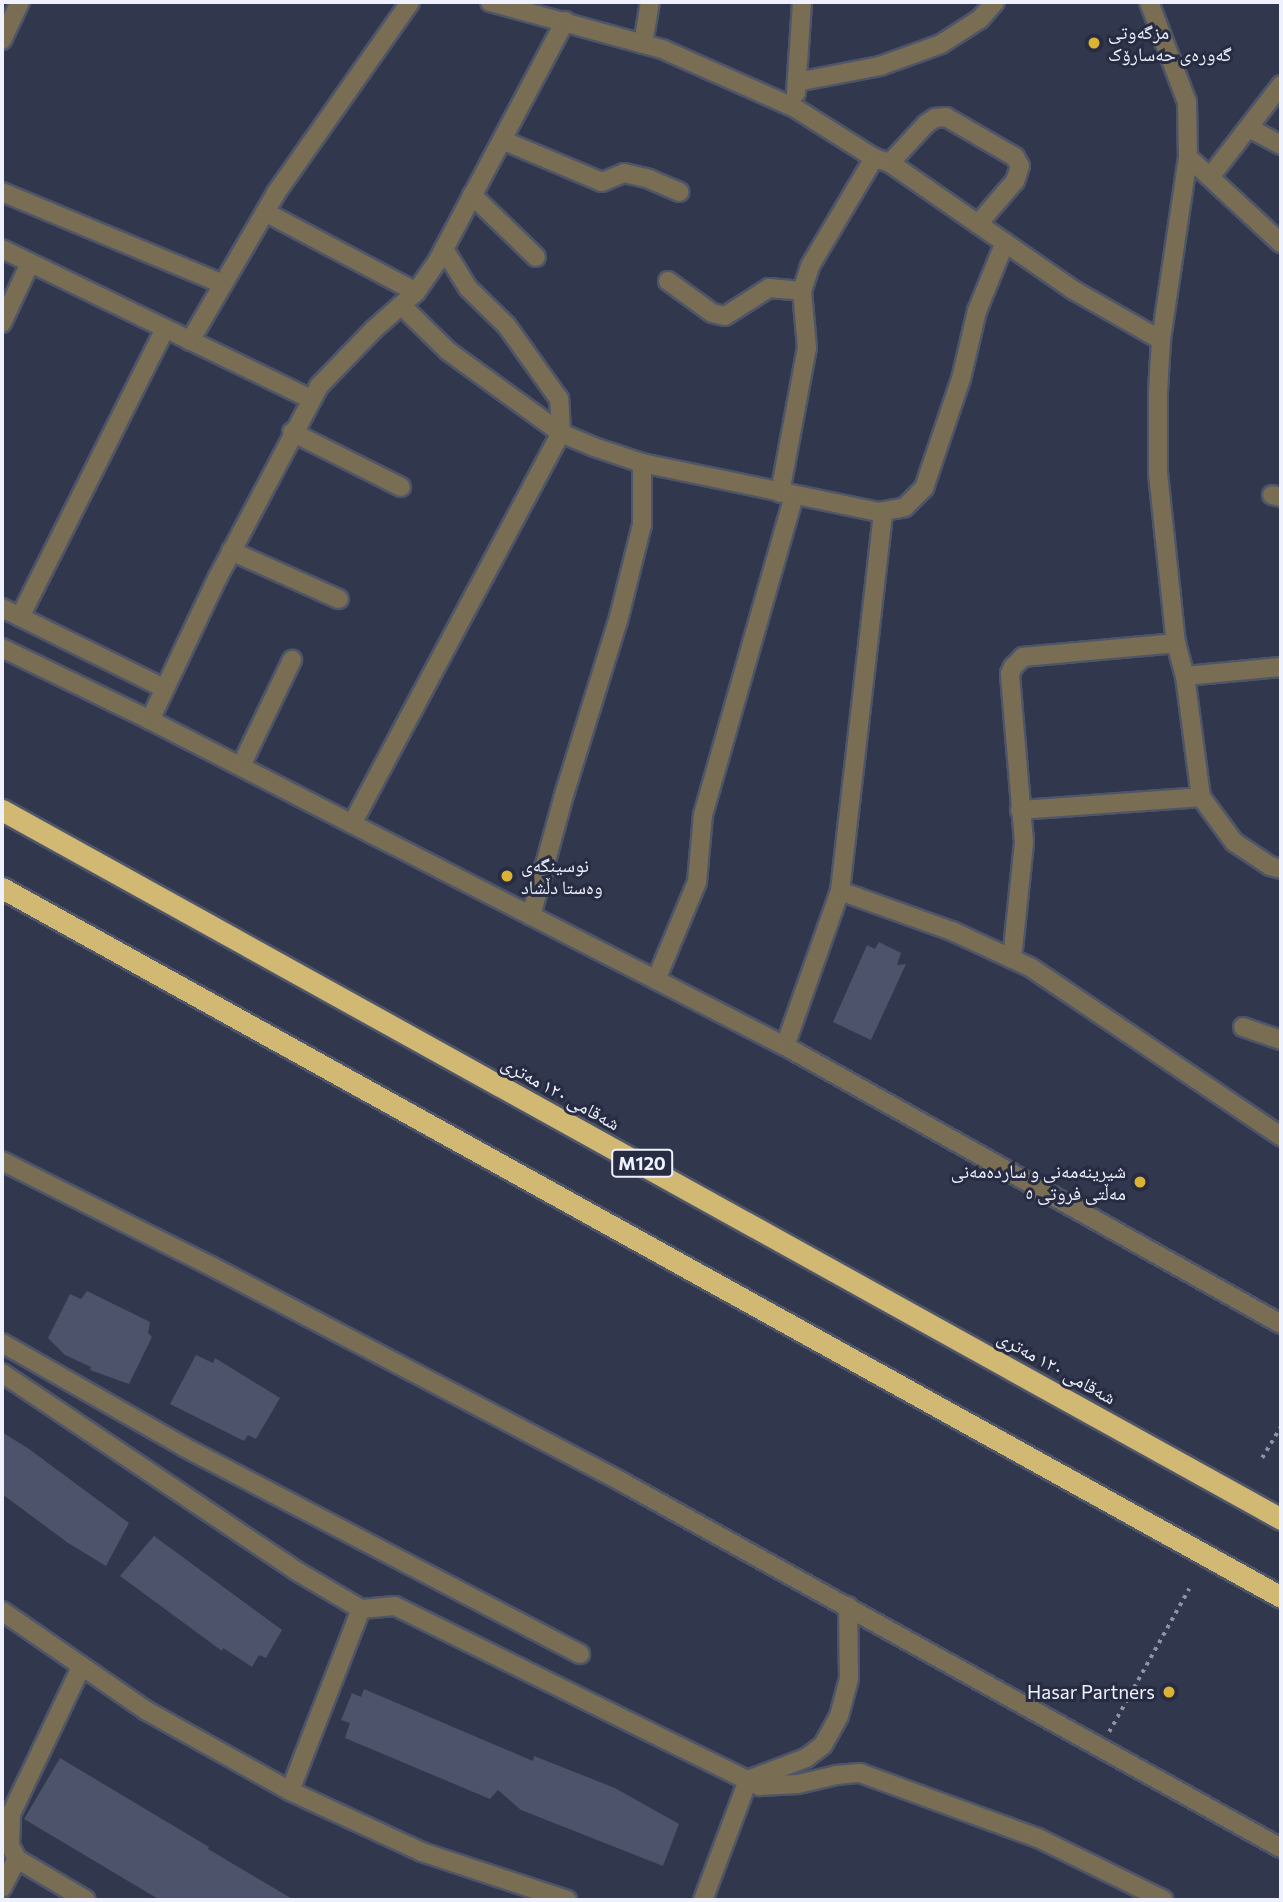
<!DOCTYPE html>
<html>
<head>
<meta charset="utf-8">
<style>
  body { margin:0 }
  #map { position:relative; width:1283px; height:1902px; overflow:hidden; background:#31374d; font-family:Commissioner,"Noto Naskh Arabic",sans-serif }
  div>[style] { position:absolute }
  .building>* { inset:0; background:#4c536a }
  .path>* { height:3.5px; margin-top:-1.75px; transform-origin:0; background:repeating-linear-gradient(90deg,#8e92a3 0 3.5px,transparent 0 8.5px) }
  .roads { filter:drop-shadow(2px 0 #4f5569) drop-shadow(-2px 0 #4f5569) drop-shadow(0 2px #4f5569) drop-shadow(0 -2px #4f5569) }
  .minor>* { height:18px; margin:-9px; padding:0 9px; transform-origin:9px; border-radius:9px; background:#796e53 }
  .highway>* { height:21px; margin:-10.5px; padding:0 10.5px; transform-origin:10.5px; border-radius:10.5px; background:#d1b873 }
  .dots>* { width:19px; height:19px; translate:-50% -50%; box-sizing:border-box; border:4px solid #272c42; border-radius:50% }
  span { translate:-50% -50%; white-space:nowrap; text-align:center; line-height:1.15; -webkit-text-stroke:6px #272c42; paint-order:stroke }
  .shield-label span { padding:2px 5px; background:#272c42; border:2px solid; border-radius:5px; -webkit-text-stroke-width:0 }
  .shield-label { font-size:18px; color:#eff2fe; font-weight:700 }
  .poi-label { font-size:19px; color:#eff2fe }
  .left { translate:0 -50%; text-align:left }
  .right { translate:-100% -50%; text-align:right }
  .street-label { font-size:19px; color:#eff2fe }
  .frame { position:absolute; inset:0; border:4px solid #eff2fe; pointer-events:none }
</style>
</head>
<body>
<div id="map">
  <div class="building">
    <div style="clip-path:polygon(879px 942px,901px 953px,897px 965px,906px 964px,871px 1040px,833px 1022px,867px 945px,875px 949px)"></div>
    <div style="clip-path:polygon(87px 1291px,150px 1322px,148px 1333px,152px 1337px,129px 1384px,90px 1370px,91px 1367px,65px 1355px,48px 1338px,70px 1294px,81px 1299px)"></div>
    <div style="clip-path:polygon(196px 1355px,213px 1363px,215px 1358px,280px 1398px,256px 1439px,248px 1435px,244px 1441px,170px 1404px)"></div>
    <div style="clip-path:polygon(2px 1432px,29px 1449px,129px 1523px,106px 1566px,68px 1543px,2px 1494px)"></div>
    <div style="clip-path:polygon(154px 1536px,282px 1630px,266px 1658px,259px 1655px,252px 1667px,223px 1648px,222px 1651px,120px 1576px)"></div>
    <div style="clip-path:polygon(364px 1689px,533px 1761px,534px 1756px,615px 1788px,679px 1824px,663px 1866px,521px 1810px,498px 1790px,490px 1799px,345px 1738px,350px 1723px,341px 1720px,352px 1693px,361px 1697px)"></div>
    <div style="clip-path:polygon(60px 1758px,209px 1847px,208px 1849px,294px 1900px,160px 1900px,24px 1819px)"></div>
  </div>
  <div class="path">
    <div style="left:1262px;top:1458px;width:37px;rotate:-59deg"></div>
    <div style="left:1109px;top:1732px;width:164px;rotate:-60.8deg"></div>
  </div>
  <div class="roads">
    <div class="minor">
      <div style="left:490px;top:2px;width:178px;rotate:15.3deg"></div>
      <div style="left:662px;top:49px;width:145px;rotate:23.9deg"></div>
      <div style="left:795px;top:108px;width:93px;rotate:32.3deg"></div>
      <div style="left:874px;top:158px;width:17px;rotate:17deg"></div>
      <div style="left:890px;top:163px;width:225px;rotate:34.7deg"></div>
      <div style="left:1075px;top:291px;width:99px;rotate:29.7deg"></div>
      <div style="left:1149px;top:2px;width:107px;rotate:69.2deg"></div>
      <div style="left:1187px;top:102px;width:55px;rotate:89deg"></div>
      <div style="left:1188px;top:157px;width:185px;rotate:98.4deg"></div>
      <div style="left:1161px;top:340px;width:52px;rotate:93.3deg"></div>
      <div style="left:1158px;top:392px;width:81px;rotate:90deg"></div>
      <div style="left:1158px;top:473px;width:171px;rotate:84deg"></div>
      <div style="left:1176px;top:643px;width:34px;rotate:75deg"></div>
      <div style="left:1185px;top:676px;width:122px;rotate:82.5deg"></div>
      <div style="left:1201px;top:797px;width:56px;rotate:53.7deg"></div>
      <div style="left:1234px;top:842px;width:43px;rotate:33.7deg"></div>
      <div style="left:1270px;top:866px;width:11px;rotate:15deg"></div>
      <div style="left:2px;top:40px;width:42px;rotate:-64.7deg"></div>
      <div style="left:643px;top:44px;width:43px;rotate:-80.5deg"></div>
      <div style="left:797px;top:82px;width:85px;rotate:-10.9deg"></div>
      <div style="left:880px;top:66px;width:65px;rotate:-19.8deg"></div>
      <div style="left:941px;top:44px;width:46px;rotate:-32.7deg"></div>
      <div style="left:980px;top:19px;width:23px;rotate:-49deg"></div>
      <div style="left:796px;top:93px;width:91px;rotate:-86.2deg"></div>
      <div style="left:1249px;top:128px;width:36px;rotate:28deg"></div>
      <div style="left:502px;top:140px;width:108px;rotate:22.8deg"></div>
      <div style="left:602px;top:182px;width:24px;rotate:-22deg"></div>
      <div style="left:624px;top:173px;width:26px;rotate:13deg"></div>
      <div style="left:649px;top:179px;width:33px;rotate:23deg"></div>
      <div style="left:1188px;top:157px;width:127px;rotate:42.8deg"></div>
      <div style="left:890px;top:163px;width:53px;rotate:-47.3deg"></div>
      <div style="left:926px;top:124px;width:11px;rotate:-34deg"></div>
      <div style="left:935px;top:118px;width:11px;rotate:-5deg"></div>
      <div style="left:946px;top:117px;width:80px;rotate:30.1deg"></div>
      <div style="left:1015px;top:157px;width:10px;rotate:61deg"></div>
      <div style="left:1020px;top:166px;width:16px;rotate:108deg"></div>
      <div style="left:1015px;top:181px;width:57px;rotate:130.7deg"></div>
      <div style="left:1210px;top:177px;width:116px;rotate:-52.3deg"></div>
      <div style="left:2px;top:192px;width:237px;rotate:22.6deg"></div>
      <div style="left:472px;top:195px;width:89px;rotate:44.1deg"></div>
      <div style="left:265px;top:212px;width:171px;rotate:27.9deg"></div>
      <div style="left:2px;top:249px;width:343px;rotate:25.9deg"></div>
      <div style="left:668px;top:281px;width:54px;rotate:36deg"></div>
      <div style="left:712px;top:313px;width:13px;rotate:13deg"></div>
      <div style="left:725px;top:316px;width:52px;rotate:-32.5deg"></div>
      <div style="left:769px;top:288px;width:33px;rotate:5deg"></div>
      <div style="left:401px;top:305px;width:66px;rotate:44.4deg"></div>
      <div style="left:448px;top:351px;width:140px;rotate:36deg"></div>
      <div style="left:561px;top:433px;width:36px;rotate:23deg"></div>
      <div style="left:594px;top:447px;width:51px;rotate:18.4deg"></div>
      <div style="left:642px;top:463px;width:241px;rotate:11.7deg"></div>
      <div style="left:878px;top:512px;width:27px;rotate:-10deg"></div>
      <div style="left:905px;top:507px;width:27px;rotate:-45deg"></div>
      <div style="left:924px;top:488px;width:115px;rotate:-71.3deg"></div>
      <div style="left:961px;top:379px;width:70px;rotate:-76.8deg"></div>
      <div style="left:977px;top:311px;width:74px;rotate:-67.9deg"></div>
      <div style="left:2px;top:323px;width:66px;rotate:-65deg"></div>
      <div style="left:190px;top:341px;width:171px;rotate:-59.8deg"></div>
      <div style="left:276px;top:193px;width:233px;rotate:-54.9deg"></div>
      <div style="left:292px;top:432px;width:122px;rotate:26.8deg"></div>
      <div style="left:780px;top:493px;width:147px;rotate:-79.5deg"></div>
      <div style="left:807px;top:348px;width:57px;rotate:-95deg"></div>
      <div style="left:802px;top:291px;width:26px;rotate:-72deg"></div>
      <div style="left:810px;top:266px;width:126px;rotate:-59.3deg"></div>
      <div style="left:1272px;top:495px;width:9px;rotate:13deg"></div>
      <div style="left:231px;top:551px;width:118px;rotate:24deg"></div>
      <div style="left:2px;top:608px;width:181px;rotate:26.3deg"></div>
      <div style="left:20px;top:617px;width:322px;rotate:-63.3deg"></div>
      <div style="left:2px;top:648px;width:165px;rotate:25.9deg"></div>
      <div style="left:150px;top:720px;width:714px;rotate:27.18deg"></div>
      <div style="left:785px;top:1046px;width:569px;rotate:29.27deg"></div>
      <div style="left:1185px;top:676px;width:96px;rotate:-5.4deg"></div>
      <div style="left:150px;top:720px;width:158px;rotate:-64.6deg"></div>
      <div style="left:218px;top:577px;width:216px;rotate:-62.1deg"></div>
      <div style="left:319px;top:386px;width:78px;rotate:-46deg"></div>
      <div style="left:373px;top:330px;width:57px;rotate:-41.5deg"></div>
      <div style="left:416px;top:292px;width:37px;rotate:-55deg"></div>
      <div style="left:437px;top:262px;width:273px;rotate:-62deg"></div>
      <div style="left:241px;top:766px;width:118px;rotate:-64.3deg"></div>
      <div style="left:1020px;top:810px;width:181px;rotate:-4.1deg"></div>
      <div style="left:352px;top:824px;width:443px;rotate:-61.9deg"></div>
      <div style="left:561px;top:433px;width:34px;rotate:-93deg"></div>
      <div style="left:559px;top:399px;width:90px;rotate:-125.5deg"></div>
      <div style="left:507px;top:326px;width:54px;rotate:-135.7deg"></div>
      <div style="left:468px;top:288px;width:46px;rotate:-121.6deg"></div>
      <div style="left:840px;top:891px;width:119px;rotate:19.7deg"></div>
      <div style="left:952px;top:931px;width:86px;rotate:24.8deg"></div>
      <div style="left:1030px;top:967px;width:303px;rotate:34deg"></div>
      <div style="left:531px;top:916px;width:125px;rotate:-74.7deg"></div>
      <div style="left:564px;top:795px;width:182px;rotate:-72.8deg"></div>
      <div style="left:618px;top:621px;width:99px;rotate:-76deg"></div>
      <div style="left:642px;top:525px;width:62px;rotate:-90deg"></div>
      <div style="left:1012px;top:959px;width:118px;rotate:-84.1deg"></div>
      <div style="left:1024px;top:842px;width:169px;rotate:-94.8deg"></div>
      <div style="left:1010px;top:674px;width:8px;rotate:-67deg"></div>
      <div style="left:1013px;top:667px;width:14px;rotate:-45deg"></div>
      <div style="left:1023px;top:657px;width:154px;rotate:-5.2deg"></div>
      <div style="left:656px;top:980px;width:106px;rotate:-67.3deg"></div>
      <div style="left:697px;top:882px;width:67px;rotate:-84.9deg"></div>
      <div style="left:703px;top:815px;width:332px;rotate:-74.1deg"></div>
      <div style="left:1243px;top:1027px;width:40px;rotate:18.9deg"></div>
      <div style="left:785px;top:1046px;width:164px;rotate:-70.5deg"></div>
      <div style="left:840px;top:891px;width:382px;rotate:-83.5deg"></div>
      <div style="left:2px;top:1161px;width:232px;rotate:26.7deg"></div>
      <div style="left:209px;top:1265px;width:467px;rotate:27.7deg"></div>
      <div style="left:622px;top:1482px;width:754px;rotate:29.05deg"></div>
      <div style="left:2px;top:1343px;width:210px;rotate:29.7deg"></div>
      <div style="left:184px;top:1447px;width:447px;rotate:27.6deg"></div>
      <div style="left:2px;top:1373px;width:353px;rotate:33.9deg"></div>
      <div style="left:295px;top:1570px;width:77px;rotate:30.6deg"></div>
      <div style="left:2px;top:1611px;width:176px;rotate:34.6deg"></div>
      <div style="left:147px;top:1711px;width:164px;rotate:29.2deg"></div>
      <div style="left:290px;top:1791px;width:145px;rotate:24.8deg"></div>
      <div style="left:422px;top:1852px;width:153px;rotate:18.3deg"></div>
      <div style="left:290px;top:1791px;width:195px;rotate:-68.7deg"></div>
      <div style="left:361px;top:1609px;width:34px;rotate:-5deg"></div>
      <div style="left:395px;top:1606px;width:407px;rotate:26.3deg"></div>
      <div style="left:760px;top:1786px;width:38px;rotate:-3deg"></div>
      <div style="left:798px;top:1784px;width:39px;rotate:-13deg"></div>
      <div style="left:836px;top:1775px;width:24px;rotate:-5deg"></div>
      <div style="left:860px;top:1773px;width:189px;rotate:20.1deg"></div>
      <div style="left:1038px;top:1838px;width:140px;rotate:26.2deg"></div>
      <div style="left:17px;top:1859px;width:80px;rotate:30.7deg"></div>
      <div style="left:2px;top:1888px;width:33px;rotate:-63deg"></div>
      <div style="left:17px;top:1859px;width:16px;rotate:-117deg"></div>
      <div style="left:10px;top:1845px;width:31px;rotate:-88deg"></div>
      <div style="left:11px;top:1814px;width:163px;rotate:-64.5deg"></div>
      <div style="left:703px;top:1900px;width:128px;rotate:-69.4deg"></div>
      <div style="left:748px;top:1780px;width:62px;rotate:-20.8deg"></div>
      <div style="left:806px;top:1758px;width:21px;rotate:-37deg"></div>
      <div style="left:823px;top:1745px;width:33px;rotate:-61deg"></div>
      <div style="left:839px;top:1716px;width:39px;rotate:-75deg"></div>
      <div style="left:849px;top:1678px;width:72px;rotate:-90.8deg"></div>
    </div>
    <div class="highway">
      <div style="left:2px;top:810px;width:1462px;rotate:29deg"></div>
      <div style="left:2px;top:888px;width:1462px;rotate:29deg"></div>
    </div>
  </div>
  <div class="dots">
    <div style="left:1094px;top:43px;background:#dbb233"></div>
    <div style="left:507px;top:876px;background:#dbb233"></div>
    <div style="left:1140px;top:1182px;background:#dbb233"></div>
    <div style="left:1169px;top:1692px;background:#dbb233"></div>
  </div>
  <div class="shield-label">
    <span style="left:642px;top:1163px">M120</span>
  </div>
  <div class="poi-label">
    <span class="left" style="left:1108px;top:43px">مزگەوتی<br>گەورەی حەسارۆک</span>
    <span class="left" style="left:521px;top:876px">نوسینگەی<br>وەستا دڵشاد</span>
    <span class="right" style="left:1126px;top:1182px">شیرینەمەنی و ساردەمەنی<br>مەڵتی فروتی ٥</span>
    <span class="right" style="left:1155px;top:1692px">Hasar Partners</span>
  </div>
  <div class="street-label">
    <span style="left:561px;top:1093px;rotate:29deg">شەقامی ١٢٠ مەتری</span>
    <span style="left:1057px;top:1367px;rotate:29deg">شەقامی ١٢٠ مەتری</span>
  </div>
  <div class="frame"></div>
</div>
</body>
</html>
